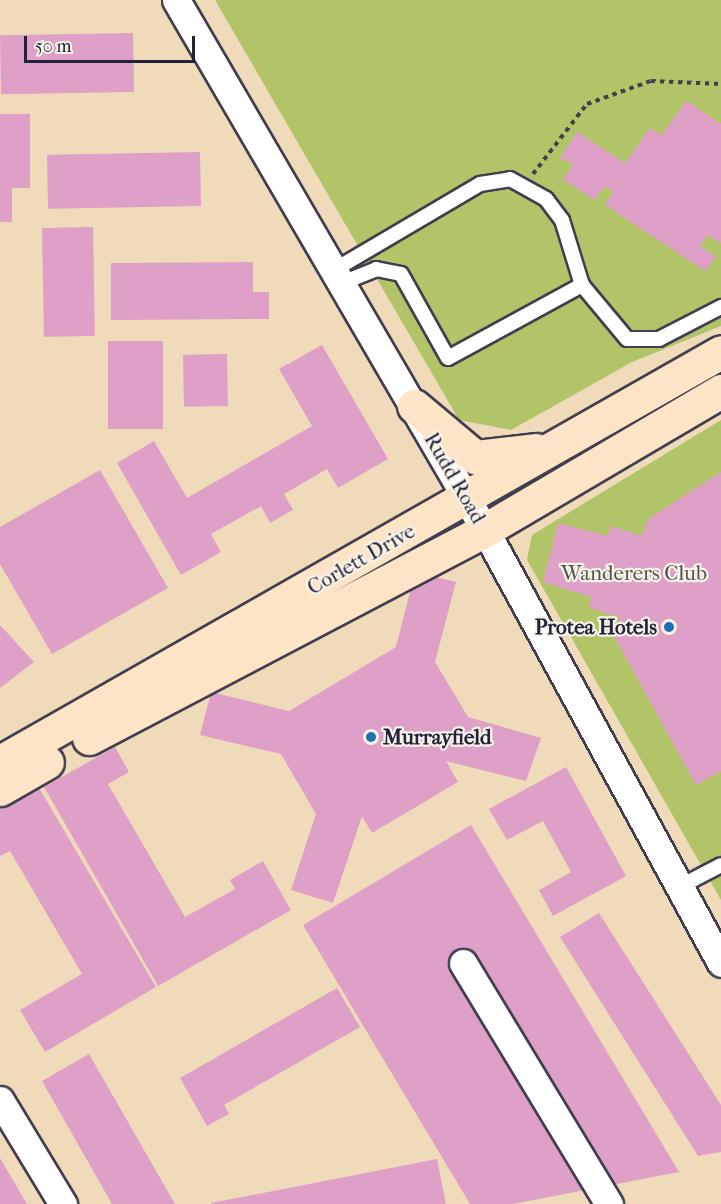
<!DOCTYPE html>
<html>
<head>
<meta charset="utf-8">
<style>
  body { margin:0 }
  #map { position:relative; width:721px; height:1204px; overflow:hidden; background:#efdbba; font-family:"IM FELL French Canon",serif }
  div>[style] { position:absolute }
  .green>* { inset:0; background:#b2c468 }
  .building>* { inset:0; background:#dfa0c8; transform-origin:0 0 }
  .path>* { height:4px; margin-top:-2px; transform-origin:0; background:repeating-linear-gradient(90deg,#413e4e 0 4.5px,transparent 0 9px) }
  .roads { filter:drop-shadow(2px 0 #413e4e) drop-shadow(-2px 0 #413e4e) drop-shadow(0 2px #413e4e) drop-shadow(0 -2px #413e4e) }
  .service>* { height:14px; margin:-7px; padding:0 7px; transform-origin:7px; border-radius:7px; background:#fff }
  .minor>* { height:27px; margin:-13.5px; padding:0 13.5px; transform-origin:13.5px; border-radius:13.5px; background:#fff }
  .secondary>* { height:33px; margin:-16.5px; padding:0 16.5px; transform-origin:16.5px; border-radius:16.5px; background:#fee4c6 }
  .dots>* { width:16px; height:16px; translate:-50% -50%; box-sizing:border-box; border:3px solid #f7f3e8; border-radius:50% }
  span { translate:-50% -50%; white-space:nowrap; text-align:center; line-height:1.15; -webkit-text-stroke:4.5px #f7f3e8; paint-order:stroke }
  .street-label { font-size:21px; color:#22223b }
  .park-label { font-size:21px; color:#4d5348 }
  .poi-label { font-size:21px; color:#22223b; font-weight:700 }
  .right { translate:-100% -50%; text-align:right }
  .left { translate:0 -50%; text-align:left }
  .scale { position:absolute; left:24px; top:36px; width:171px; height:27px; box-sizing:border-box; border:3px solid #22223b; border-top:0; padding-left:8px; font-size:18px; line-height:21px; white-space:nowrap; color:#22223b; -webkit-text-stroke:4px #f7f3e8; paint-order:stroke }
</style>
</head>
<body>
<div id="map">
  <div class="green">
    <div style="clip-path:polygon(215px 0,721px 0,721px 326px,632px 362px,511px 430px,459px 420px)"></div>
    <div style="clip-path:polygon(721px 420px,721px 900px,527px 560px,532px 535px)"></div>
  </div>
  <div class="building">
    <div style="left:133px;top:33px;width:59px;height:133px;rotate:89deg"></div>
    <div style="clip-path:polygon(686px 101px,721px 124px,721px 243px,707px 235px,700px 246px,716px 257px,705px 271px,605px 205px,613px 192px,605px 186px,594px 200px,563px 179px,573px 164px,560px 158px,577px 132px,625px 163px,650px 128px,662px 135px)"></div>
    <div style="clip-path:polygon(0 114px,30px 114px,30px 188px,12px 188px,12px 222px,0 222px)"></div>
    <div style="left:200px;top:152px;width:54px;height:153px;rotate:89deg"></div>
    <div style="left:93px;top:227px;width:109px;height:51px;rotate:89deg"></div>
    <div style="clip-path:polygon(253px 262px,253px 292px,269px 292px,269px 319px,111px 320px,111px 263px)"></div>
    <div style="left:108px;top:341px;width:55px;height:88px"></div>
    <div style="clip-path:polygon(322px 345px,388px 459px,338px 488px,327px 469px,284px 494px,293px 510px,270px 523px,261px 506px,211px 534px,221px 552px,181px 575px,117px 463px,154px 441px,187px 498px,312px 426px,279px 369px)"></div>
    <div style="left:227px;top:354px;width:52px;height:44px;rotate:89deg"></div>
    <div style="clip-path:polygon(100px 470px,168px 588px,52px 654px,0 564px,0 527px)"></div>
    <div style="clip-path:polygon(721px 472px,721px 771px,696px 785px,615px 638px,620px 617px,589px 608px,591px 597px,543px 582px,558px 523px,608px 536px,611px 526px,642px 536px,648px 519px)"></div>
    <div style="clip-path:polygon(415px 572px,456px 582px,435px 662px,468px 717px,541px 738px,526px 781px,446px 761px,458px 782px,372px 833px,362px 816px,333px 903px,291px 890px,316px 814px,281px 754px,200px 735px,211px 692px,289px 711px,396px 647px)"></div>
    <div style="clip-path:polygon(0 625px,34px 662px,0 688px)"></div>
    <div style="clip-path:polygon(115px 747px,129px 772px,108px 784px,185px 917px,235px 889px,230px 880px,263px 861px,291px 910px,158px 986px,44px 787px)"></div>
    <div style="clip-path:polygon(566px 767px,626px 876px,553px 916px,539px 890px,571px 872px,543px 821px,507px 840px,489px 809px)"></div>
    <div style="clip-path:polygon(38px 786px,156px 987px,45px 1052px,20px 1010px,82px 974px,10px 851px,0 856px,0 808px)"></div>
    <div style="clip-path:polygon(471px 825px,679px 1172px,513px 1204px,470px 1204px,303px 925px)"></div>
    <div style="clip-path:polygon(599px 913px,721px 1105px,721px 1152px,698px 1156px,560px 937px)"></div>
    <div style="clip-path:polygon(337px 988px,360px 1027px,224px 1105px,229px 1114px,207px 1126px,180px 1078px)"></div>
    <div style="clip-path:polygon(89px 1054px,175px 1204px,112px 1204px,42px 1081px)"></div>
    <div style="clip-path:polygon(0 1158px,27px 1204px,0 1204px)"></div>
    <div style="clip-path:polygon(437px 1159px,446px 1204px,211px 1204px,211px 1203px)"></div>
  </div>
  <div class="path">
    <div style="left:533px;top:174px;width:88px;rotate:-52.4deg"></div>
    <div style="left:587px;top:104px;width:68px;rotate:-19.8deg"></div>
    <div style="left:651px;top:81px;width:70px;rotate:2.5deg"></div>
  </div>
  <div class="roads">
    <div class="service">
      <div style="left:334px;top:270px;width:169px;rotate:-30.5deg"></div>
      <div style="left:480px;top:184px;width:30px;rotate:-9deg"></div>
      <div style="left:510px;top:179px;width:41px;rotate:29.1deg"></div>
      <div style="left:546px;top:199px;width:26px;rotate:53deg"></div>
      <div style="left:562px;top:220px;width:68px;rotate:72.9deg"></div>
      <div style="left:582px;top:285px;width:70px;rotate:50.2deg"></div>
      <div style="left:627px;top:339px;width:32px"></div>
      <div style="left:659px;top:339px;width:70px;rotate:-27.3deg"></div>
      <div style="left:342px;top:283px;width:37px;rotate:-22deg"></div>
      <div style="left:376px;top:269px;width:25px;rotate:11deg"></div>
      <div style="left:401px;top:274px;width:96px;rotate:60.8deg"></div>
      <div style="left:448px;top:358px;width:153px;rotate:-28.6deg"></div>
      <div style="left:679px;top:887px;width:47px;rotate:-27.6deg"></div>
    </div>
    <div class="minor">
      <div style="left:176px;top:0;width:613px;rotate:59.76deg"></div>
      <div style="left:485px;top:530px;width:493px;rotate:61.4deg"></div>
      <div style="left:463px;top:963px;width:282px;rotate:58.8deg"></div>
      <div style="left:0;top:1100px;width:122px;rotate:58.8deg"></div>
    </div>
    <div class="secondary">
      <div style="left:414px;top:406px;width:80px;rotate:39.9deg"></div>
      <div style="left:475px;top:457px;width:61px;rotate:-6.5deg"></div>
      <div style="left:89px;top:738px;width:447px;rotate:-27.7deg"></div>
      <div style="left:485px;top:530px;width:274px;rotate:-30.5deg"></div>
      <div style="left:0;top:762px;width:829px;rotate:-29.62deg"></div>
      <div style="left:0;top:789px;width:54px;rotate:-29.9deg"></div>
    </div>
  </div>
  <div class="dots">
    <div style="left:669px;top:627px;background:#1f6fb2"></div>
    <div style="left:371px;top:737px;background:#1f6fb2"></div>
  </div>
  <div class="street-label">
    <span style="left:455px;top:478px;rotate:60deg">Rudd Road</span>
    <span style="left:361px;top:559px;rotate:-30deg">Corlett Drive</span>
  </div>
  <div class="park-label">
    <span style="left:634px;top:573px">Wanderers Club</span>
  </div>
  <div class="poi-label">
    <span class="right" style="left:657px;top:627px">Protea Hotels</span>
    <span class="left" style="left:383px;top:737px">Murrayfield</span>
  </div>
  <div class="scale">50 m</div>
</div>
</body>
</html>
